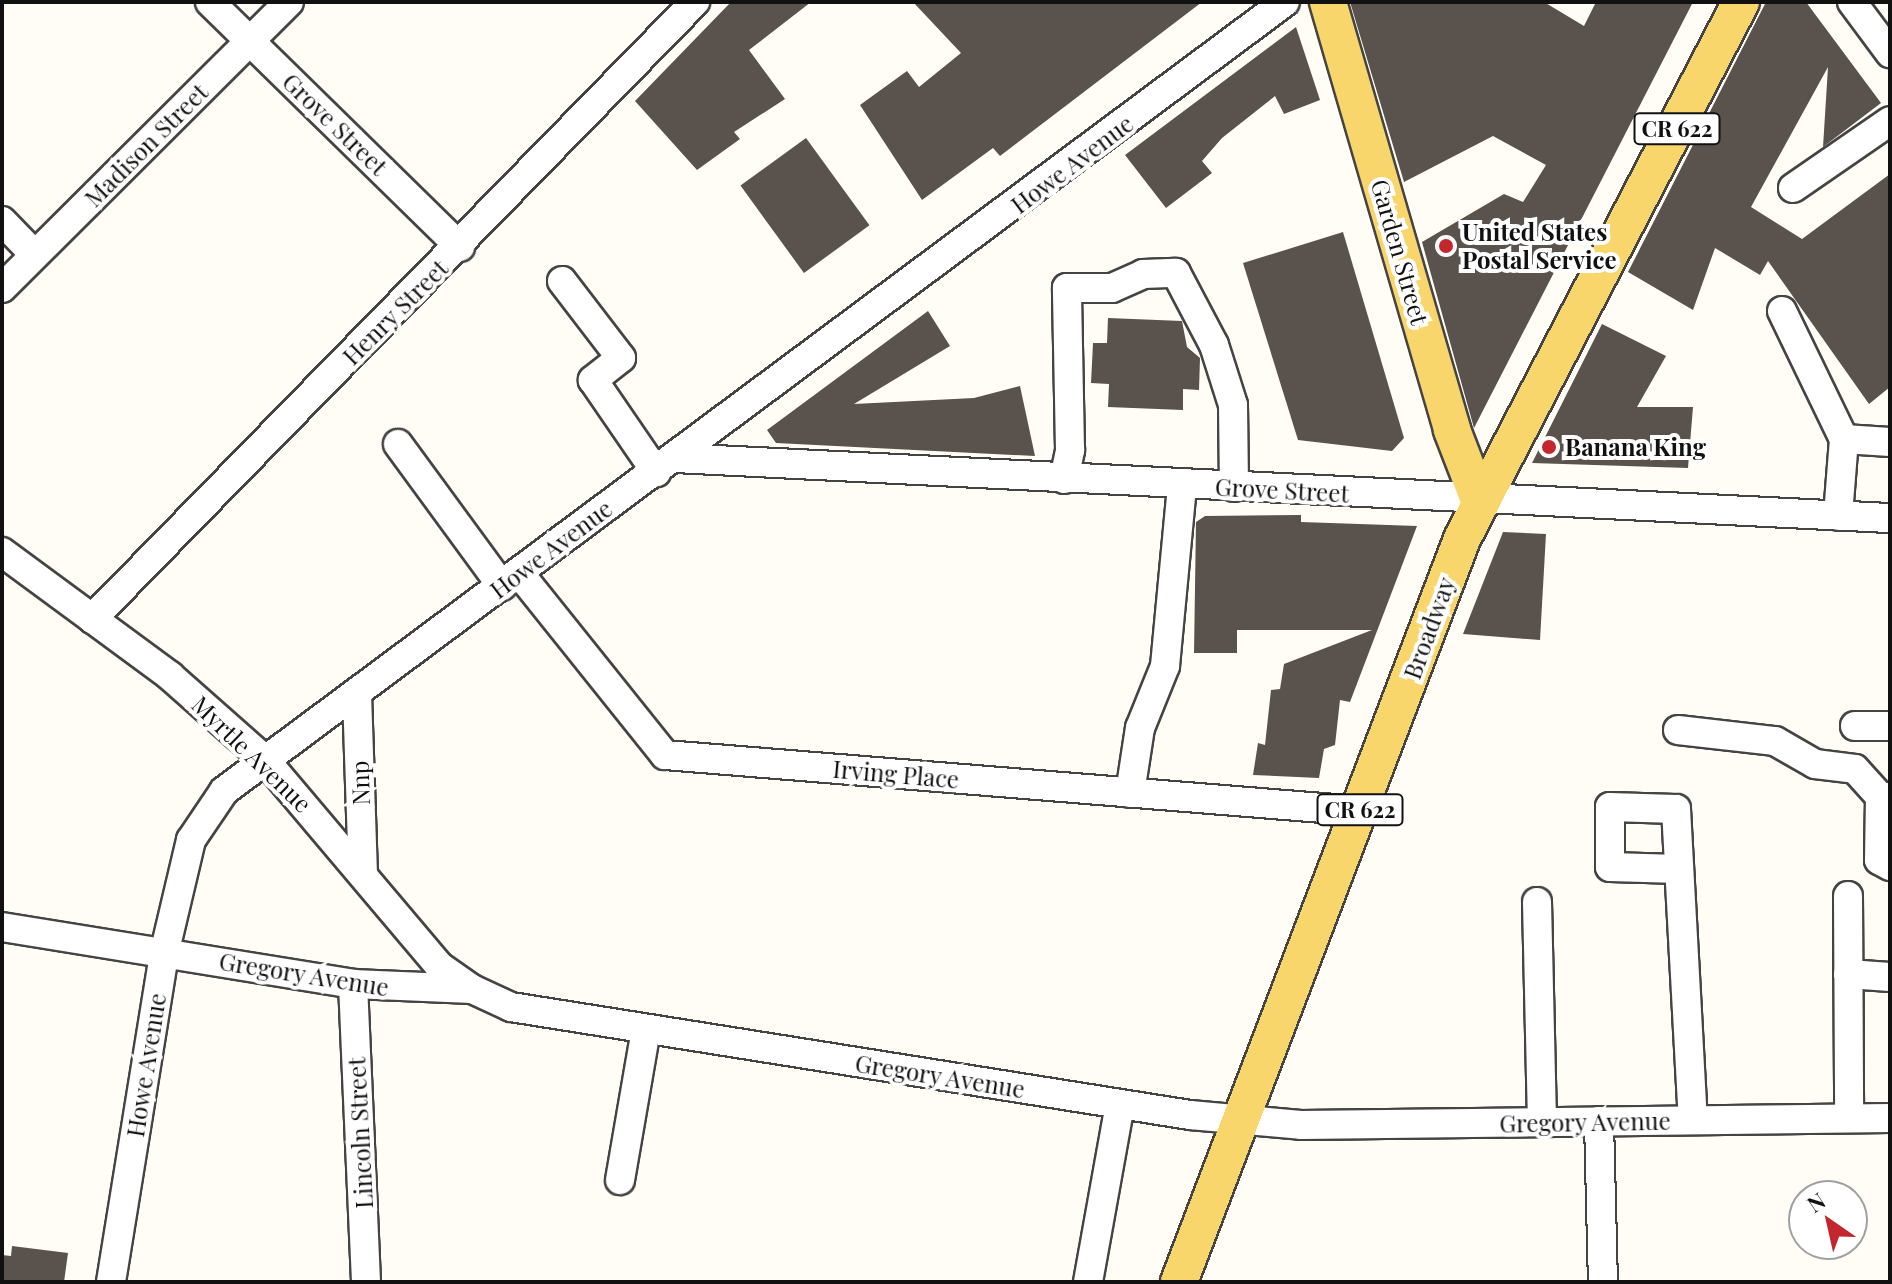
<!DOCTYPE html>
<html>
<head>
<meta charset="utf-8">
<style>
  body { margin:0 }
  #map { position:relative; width:1892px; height:1284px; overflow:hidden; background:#fffdf5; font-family:"Playfair Display",serif }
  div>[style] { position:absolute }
  .building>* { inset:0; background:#5a524d; transform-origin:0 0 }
  .roads { filter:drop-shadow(2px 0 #444) drop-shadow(-2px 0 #444) drop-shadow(0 2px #444) drop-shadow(0 -2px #444) }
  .minor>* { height:28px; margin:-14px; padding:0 14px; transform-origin:14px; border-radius:14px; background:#fff }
  .major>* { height:36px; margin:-18px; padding:0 18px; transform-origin:18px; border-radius:18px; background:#f9d66b }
  .dots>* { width:22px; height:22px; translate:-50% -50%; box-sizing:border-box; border:4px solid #fff; border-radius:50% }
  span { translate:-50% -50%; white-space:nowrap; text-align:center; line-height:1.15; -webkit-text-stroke:8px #fff; paint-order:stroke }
  .shield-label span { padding:2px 6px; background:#fff; border:2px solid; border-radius:6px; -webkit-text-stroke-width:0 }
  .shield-label { font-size:22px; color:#111; font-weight:700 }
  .street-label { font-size:24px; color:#111 }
  .poi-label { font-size:24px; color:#111; font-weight:700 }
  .left { translate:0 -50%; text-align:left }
  .frame { position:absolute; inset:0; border:4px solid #111; pointer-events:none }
  .north { position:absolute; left:1788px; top:1180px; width:80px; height:80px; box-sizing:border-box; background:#fff; border:2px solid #a0a0a0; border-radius:50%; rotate:326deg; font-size:22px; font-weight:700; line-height:32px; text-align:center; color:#111 }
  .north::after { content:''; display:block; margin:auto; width:28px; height:36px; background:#c4262e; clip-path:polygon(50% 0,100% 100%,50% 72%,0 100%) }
</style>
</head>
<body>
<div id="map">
  <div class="building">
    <div style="clip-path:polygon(731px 2px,811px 2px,749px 50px,785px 99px,734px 132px,740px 139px,697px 170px,635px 101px)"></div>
    <div style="clip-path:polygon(913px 2px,1202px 2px,1000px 156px,993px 148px,922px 200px,860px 105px,907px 71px,919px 87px,961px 53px)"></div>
    <div style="clip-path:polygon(1350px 2px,1544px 2px,1584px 26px,1596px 2px,1693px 2px,1474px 428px,1422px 242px,1504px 194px,1523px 202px,1546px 165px,1493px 136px,1404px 182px)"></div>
    <div style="clip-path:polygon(1766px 2px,1806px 2px,1881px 103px,1823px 147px,1828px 67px,1751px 207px,1802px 239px,1890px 174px,1890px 387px,1869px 404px,1768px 261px,1760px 275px,1715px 248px,1693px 310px,1628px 272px)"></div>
    <div style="clip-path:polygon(1296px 27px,1320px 100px,1284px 114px,1275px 96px,1222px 138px,1202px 161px,1212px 173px,1166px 208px,1125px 155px)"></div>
    <div style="left:806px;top:138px;width:108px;height:81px;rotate:54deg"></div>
    <div style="clip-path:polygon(1343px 232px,1404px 438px,1392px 451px,1298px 440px,1243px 263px)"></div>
    <div style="clip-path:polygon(928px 311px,950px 346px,854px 404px,974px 398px,1020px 386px,1035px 456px,776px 443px,767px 430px)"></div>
    <div style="clip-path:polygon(1108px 318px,1182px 321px,1187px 347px,1200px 358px,1199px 390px,1183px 389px,1183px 410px,1108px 407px,1109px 384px,1091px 383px,1093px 343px,1107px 343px)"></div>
    <div style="clip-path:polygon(1602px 324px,1666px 356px,1637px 407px,1693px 407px,1688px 468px,1532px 463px)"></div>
    <div style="clip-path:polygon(1301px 515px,1301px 522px,1417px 526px,1350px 702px,1340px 700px,1335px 745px,1324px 749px,1319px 778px,1253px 775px,1258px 743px,1265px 745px,1271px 690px,1280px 689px,1284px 664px,1372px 630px,1237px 630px,1237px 653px,1194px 653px,1196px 522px,1205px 516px)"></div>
    <div style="clip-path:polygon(1503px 532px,1546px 534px,1540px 640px,1463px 634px)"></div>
    <div style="clip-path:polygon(12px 1246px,68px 1253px,64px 1282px,2px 1282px,2px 1255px,11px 1256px)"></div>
  </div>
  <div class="roads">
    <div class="minor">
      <div style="left:210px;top:2px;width:350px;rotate:44.4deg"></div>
      <div style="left:1852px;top:2px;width:64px;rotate:53.3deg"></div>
      <div style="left:1793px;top:188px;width:118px;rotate:-34.6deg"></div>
      <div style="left:2px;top:221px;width:47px;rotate:45.9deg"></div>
      <div style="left:562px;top:281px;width:97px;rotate:52.5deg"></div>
      <div style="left:621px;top:358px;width:36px;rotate:142deg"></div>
      <div style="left:593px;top:380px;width:112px;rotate:55.6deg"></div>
      <div style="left:2px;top:288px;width:405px;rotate:-44.9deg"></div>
      <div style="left:1782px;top:311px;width:142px;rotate:64.2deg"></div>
      <div style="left:1844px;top:439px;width:77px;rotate:94.5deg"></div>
      <div style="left:1844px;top:439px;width:46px;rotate:3.7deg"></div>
      <div style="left:398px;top:444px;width:176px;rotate:53.8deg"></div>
      <div style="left:675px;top:458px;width:1216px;rotate:2.83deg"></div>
      <div style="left:1064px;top:479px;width:30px;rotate:-78deg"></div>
      <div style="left:1070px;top:450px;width:162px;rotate:-91.1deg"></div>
      <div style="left:1067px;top:288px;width:45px"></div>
      <div style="left:1112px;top:288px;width:34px;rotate:-24deg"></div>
      <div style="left:1143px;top:274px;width:33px;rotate:-2deg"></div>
      <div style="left:1176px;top:273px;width:81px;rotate:62.2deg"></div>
      <div style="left:1214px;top:345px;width:63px;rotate:72.4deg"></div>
      <div style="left:1233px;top:405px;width:82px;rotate:89.3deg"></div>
      <div style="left:2px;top:552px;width:209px;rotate:36.4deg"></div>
      <div style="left:170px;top:676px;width:128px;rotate:41.5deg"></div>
      <div style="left:266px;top:761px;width:268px;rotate:49.8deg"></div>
      <div style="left:439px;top:966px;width:40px;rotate:34.9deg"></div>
      <div style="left:519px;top:573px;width:233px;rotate:51.3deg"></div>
      <div style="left:665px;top:755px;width:697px;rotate:4.61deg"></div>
      <div style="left:92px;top:619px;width:863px;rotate:-45.66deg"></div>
      <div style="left:357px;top:694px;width:178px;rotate:88.1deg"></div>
      <div style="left:1855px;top:726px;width:35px"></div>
      <div style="left:1678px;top:730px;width:98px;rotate:6.5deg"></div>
      <div style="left:1775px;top:741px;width:46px;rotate:29.9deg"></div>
      <div style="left:1815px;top:764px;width:40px;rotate:7.1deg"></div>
      <div style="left:1855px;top:769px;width:38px;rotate:48deg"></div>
      <div style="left:1130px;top:793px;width:66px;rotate:-81.3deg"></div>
      <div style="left:1140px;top:728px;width:67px;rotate:-68deg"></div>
      <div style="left:1165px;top:666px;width:182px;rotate:-84.6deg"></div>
      <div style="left:1890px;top:797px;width:10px;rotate:180deg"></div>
      <div style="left:1880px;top:797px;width:63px;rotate:90.9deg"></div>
      <div style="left:1879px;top:860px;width:13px;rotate:29deg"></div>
      <div style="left:1679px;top:869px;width:69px;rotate:-178.3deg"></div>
      <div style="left:1610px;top:867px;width:60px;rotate:-90deg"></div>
      <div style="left:1610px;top:807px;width:66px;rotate:1.7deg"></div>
      <div style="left:1676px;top:809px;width:311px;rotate:86.9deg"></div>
      <div style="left:1848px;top:896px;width:222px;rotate:89.7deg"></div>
      <div style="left:1537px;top:902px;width:220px;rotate:88.7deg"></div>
      <div style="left:2px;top:927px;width:356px;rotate:9.2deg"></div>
      <div style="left:353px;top:984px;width:119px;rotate:2.4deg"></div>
      <div style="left:472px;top:989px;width:43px;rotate:24.8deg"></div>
      <div style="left:511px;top:1007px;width:688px;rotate:9.04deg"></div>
      <div style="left:1190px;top:1115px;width:111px;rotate:5.1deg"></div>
      <div style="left:1301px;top:1125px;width:589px;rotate:-0.68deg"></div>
      <div style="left:1848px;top:974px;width:42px;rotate:4.1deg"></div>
      <div style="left:353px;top:984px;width:298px;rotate:87.5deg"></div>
      <div style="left:1599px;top:1121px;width:161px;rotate:88.6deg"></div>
      <div style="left:620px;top:1180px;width:153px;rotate:-80.2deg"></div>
      <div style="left:111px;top:1282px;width:336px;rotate:-80.8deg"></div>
      <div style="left:165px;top:950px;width:113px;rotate:-76.7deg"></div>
      <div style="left:191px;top:840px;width:59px;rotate:-56deg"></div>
      <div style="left:224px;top:791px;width:1322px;rotate:-36.64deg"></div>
      <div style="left:1088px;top:1282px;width:180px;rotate:-79.8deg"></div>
    </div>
    <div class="major">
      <div style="left:1328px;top:2px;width:446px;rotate:73.8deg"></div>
      <div style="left:1452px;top:430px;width:75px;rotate:68.9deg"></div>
      <div style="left:1179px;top:1282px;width:795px;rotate:-69.15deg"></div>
      <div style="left:1462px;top:539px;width:605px;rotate:-62.55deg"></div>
    </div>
  </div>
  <div class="dots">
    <div style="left:1446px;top:246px;background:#c4262e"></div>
    <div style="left:1549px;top:447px;background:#c4262e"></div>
  </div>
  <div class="shield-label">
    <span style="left:1677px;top:129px">CR 622</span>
    <span style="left:1360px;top:810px">CR 622</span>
  </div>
  <div class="street-label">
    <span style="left:335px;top:124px;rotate:44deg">Grove Street</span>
    <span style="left:146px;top:145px;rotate:-45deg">Madison Street</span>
    <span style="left:1072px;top:164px;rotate:-37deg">Howe Avenue</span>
    <span style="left:1400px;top:252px;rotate:74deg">Garden Street</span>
    <span style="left:395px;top:312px;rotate:-45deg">Henry Street</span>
    <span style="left:1282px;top:490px;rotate:3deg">Grove Street</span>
    <span style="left:551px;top:549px;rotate:-37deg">Howe Avenue</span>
    <span style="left:1429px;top:628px;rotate:-70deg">Broadway</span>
    <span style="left:252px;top:754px;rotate:44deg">Myrtle Avenue</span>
    <span style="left:896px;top:774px;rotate:5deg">Irving Place</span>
    <span style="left:360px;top:783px;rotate:-92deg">Nnp</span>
    <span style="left:304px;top:974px;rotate:9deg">Gregory Avenue</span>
    <span style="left:146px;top:1065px;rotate:-81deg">Howe Avenue</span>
    <span style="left:940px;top:1076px;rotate:9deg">Gregory Avenue</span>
    <span style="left:1585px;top:1122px;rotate:-1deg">Gregory Avenue</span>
    <span style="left:360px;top:1133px;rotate:-93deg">Lincoln Street</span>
  </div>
  <div class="poi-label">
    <span class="left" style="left:1462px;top:246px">United States<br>Postal Service</span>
    <span class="left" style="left:1565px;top:447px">Banana King</span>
  </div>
  <div class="frame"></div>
  <div class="north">N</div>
</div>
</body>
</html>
